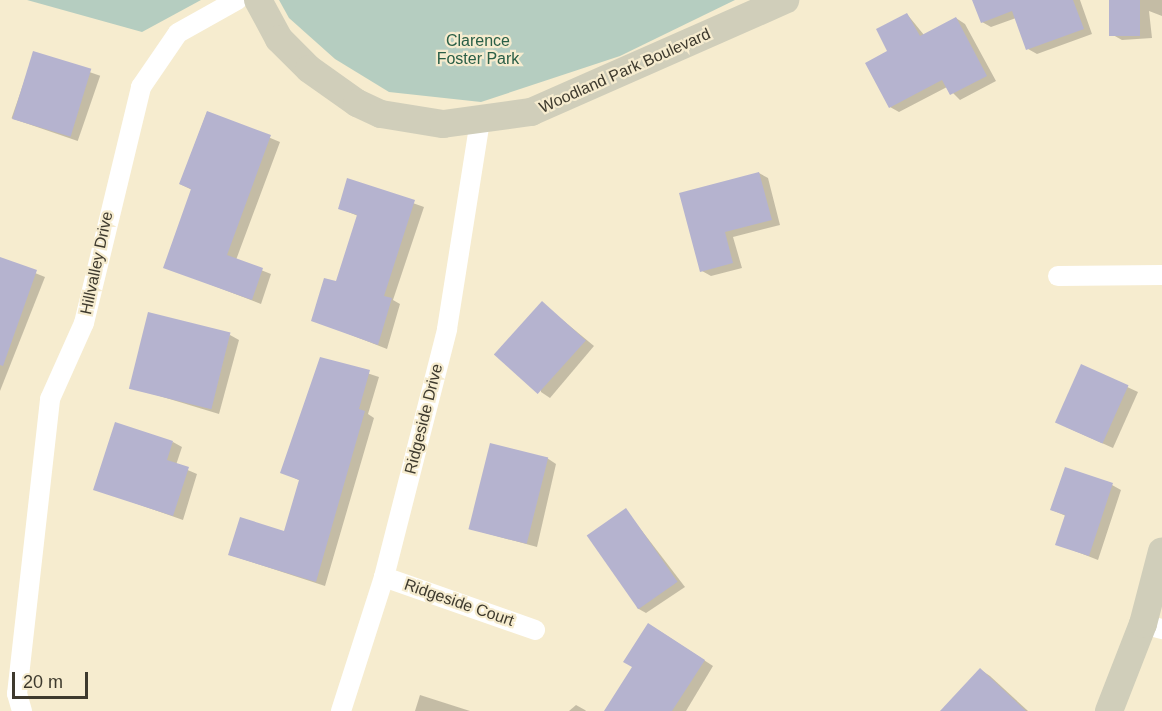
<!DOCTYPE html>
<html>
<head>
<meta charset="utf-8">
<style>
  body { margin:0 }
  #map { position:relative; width:1162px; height:711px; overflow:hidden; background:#f6eccf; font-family:Arial,sans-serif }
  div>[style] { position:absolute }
  .green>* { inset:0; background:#b5cdc0 }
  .shadow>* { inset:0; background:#0003; transform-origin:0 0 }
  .building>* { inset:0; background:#b5b3cf; transform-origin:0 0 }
  .street>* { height:20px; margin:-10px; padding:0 10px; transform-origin:10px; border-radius:10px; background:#fff }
  .secondary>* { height:28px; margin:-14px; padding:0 14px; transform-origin:14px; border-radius:14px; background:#d0ceba }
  span { translate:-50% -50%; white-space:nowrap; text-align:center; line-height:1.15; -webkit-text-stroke:4.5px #f6eccf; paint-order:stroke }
  .park-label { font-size:16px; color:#295e46 }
  .street-label { font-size:16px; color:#3e3a2e }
  .scale { position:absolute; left:12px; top:672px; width:76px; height:27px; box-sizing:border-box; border:3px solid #3e3a2e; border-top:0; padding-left:8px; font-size:18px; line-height:21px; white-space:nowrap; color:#3e3a2e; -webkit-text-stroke:4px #f6eccf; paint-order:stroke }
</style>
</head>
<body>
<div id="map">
  <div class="green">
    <div style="clip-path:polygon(27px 0,201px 0,142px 32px)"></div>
    <div style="clip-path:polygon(279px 0,735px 0,620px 56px,481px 102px,389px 92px,335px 59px,289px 18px)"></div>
  </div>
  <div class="shadow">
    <div style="clip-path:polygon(974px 0,1080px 0,1092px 34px,1037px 54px,1028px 49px,1016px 18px,991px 27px,982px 22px)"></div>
    <div style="clip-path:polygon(1110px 0,1162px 0,1162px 16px,1149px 11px,1152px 38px,1122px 40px,1113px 35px)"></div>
    <div style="clip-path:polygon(907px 14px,924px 35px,956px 18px,965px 24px,996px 81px,960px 100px,947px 87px,899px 112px,890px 107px,889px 51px)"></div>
    <div style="left:34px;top:53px;width:70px;height:69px;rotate:19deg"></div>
    <div style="clip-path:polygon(207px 112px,280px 142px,236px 260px,271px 274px,261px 304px,165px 267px,192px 190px,180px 184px)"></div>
    <div style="clip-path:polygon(759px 173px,768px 178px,780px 225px,733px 237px,742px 268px,711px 276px,702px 271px)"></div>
    <div style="clip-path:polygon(348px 180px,424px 207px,393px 300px,400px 304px,387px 349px,313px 320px,337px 283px,358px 216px,339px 208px)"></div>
    <div style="clip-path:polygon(0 259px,45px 277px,0 391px)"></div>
    <div style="clip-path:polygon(542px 303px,594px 346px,550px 398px,541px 392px)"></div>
    <div style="clip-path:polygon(230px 335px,239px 340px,219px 414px,130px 387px)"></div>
    <div style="clip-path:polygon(321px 358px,379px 377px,368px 414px,374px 418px,325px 586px,230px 555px,285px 533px,301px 481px,282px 472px)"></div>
    <div style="clip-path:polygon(1082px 366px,1138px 392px,1113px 448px,1066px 427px)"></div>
    <div style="clip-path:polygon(173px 442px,182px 447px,176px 465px,197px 474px,183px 520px,95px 489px)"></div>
    <div style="clip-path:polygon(547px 458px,556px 464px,537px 547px,471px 529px)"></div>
    <div style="clip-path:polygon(1112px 485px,1121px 490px,1098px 560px,1057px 544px,1066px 516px,1052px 510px)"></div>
    <div style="clip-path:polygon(626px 510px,685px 587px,646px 613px,637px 608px)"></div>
    <div style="clip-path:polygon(658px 630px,713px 666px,686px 711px,616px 711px)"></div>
    <div style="clip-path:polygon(981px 670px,990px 676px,1028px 711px,942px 711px)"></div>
    <div style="clip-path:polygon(420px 695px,470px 711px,415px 711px)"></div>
    <div style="clip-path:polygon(576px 705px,585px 710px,586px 711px,569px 711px)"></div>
  </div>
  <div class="building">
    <div style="clip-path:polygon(972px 0,1073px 0,1084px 29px,1026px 50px,1012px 11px,981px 23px)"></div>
    <div style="left:1109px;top:0;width:31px;height:36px"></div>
    <div style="clip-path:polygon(907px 13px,920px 36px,956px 17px,987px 76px,950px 95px,942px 80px,889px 108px,865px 63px,887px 51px,876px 29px)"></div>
    <div style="left:33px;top:51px;width:61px;height:71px;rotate:17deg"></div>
    <div style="clip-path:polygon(207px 111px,271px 135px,227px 255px,263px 268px,252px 300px,163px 268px,191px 189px,179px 184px)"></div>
    <div style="clip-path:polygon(759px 172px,772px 220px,725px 232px,733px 263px,700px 272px,679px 193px)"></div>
    <div style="clip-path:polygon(347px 178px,415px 200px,384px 296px,392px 298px,378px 345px,311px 321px,324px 278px,336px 281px,357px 215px,338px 209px)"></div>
    <div style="clip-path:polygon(0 257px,37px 270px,3px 366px,0 365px)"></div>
    <div style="left:542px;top:301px;width:59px;height:72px;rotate:42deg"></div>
    <div style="left:148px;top:312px;width:85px;height:79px;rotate:14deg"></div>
    <div style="clip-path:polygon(320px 357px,370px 370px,359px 409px,365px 411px,316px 582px,228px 555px,240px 517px,284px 531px,299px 480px,280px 473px)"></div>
    <div style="left:1081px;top:364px;width:52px;height:64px;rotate:24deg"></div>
    <div style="clip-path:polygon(115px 422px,173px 441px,167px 460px,189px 467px,173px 516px,93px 490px)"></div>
    <div style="left:490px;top:443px;width:60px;height:89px;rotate:14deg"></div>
    <div style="clip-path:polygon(1065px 467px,1113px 483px,1089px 556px,1055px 545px,1065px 515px,1050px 510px)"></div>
    <div style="left:626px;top:508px;width:90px;height:48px;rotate:55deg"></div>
    <div style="clip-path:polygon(648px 623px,705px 660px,672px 711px,604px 711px,632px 667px,623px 662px)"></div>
    <div style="clip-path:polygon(980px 668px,1026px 711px,940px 711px)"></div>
  </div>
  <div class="street">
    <div style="left:1058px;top:276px;width:104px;rotate:-0.6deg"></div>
    <div style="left:384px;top:577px;width:160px;rotate:19.3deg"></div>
    <div style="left:1143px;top:624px;width:20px;rotate:15deg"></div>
    <div style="left:22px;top:711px;width:18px;rotate:-106deg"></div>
    <div style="left:17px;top:694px;width:297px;rotate:-83.6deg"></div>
    <div style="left:50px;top:399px;width:83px;rotate:-65.9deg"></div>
    <div style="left:84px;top:323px;width:243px;rotate:-76.4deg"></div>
    <div style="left:141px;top:87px;width:65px;rotate:-55.6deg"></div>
    <div style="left:178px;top:33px;width:68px;rotate:-29.2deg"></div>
    <div style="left:341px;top:711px;width:141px;rotate:-72.2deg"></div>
    <div style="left:384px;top:577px;width:256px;rotate:-75.7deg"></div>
    <div style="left:447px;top:329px;width:211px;rotate:-81deg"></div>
  </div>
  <div class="secondary">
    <div style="left:258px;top:0;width:44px;rotate:61.7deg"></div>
    <div style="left:279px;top:39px;width:42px;rotate:45deg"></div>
    <div style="left:309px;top:69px;width:59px;rotate:35.3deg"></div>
    <div style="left:357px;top:103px;width:26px;rotate:25deg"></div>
    <div style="left:381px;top:114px;width:63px;rotate:9.2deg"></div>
    <div style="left:443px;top:124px;width:89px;rotate:-7.8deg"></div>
    <div style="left:531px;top:112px;width:278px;rotate:-23.8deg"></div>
    <div style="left:1109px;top:711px;width:93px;rotate:-68.7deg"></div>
    <div style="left:1143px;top:624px;width:75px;rotate:-75.4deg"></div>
  </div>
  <div class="park-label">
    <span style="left:478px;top:50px">Clarence<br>Foster Park</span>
  </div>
  <div class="street-label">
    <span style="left:625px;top:71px;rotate:-24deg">Woodland Park Boulevard</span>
    <span style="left:97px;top:263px;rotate:-78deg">Hillvalley Drive</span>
    <span style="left:424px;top:419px;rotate:-76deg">Ridgeside Drive</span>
    <span style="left:459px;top:603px;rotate:19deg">Ridgeside Court</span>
  </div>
  <div class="scale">20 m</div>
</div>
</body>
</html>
